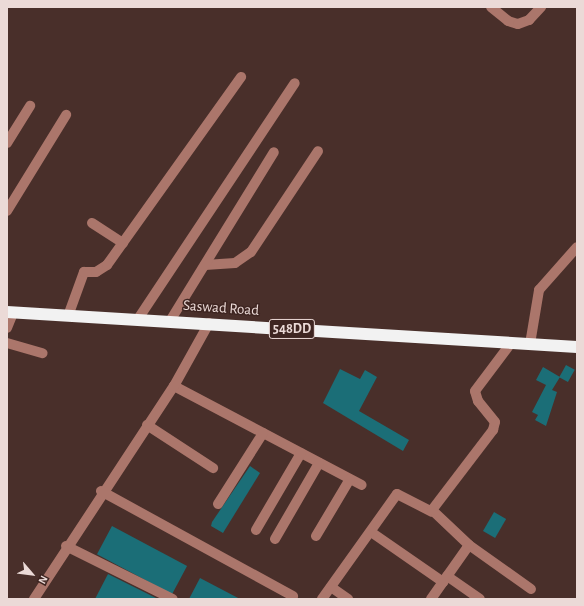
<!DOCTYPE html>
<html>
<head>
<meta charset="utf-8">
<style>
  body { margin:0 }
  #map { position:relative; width:584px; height:606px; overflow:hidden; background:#492f2a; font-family:"Alegreya Sans",sans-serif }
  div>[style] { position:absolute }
  .building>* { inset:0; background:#1b6e77; transform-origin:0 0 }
  .minor>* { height:10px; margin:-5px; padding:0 5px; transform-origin:5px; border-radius:5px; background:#ab766b }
  .highway>* { height:12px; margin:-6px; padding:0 6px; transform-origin:6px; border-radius:6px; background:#f2f2f2 }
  span { translate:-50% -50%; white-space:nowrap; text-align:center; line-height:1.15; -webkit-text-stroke:3px #3e2521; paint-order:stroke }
  .shield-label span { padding:1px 3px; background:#3e2521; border:1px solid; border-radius:3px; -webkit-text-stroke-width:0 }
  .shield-label { font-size:14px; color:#ebdad7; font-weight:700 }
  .street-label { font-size:15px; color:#ebdad7 }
  .frame { position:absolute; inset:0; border:8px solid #ebdad7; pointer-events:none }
  .north { position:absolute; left:12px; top:554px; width:40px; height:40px; -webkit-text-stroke:3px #3e2521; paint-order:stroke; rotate:118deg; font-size:11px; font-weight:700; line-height:16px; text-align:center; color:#ebdad7 }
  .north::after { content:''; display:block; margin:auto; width:14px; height:18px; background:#ebdad7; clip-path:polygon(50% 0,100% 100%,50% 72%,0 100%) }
</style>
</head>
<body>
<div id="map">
  <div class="building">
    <div style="left:566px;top:365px;width:10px;height:14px;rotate:29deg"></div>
    <div style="clip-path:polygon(543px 367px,560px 377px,552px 390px,557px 392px,546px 426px,535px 420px,538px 415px,532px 412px,546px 385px,536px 380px)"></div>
    <div style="clip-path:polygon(340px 369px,360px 379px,365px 370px,377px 377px,359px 411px,409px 440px,403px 451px,323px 403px)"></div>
    <div style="clip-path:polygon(250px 466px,260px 473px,223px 533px,211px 526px,212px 522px)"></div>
    <div style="left:494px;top:512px;width:14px;height:22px;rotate:30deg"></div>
    <div style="left:112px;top:526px;width:85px;height:32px;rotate:28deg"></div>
    <div style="clip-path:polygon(108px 574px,158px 599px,95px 599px)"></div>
    <div style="clip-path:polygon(200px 578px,240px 599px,189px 599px)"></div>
  </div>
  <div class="minor">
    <div style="left:491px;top:7px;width:22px;rotate:39deg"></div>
    <div style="left:508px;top:21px;width:10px;rotate:17deg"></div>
    <div style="left:518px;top:24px;width:12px;rotate:-20deg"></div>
    <div style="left:529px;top:20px;width:18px;rotate:-47deg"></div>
    <div style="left:7px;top:143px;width:44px;rotate:-58.1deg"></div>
    <div style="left:7px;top:211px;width:113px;rotate:-58.4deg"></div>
    <div style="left:92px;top:223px;width:37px;rotate:33deg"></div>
    <div style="left:205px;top:265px;width:30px;rotate:-4deg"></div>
    <div style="left:235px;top:263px;width:19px;rotate:-35deg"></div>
    <div style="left:251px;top:252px;width:121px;rotate:-56.4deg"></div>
    <div style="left:68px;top:316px;width:47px;rotate:-70deg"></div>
    <div style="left:84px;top:272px;width:12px"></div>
    <div style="left:96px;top:272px;width:13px;rotate:-32deg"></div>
    <div style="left:107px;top:265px;width:231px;rotate:-54.5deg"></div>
    <div style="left:138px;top:319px;width:283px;rotate:-56.4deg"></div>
    <div style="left:170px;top:321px;width:198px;rotate:-58.4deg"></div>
    <div style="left:7px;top:328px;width:16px;rotate:-68deg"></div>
    <div style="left:7px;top:343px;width:37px;rotate:16deg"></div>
    <div style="left:530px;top:344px;width:55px;rotate:-80.5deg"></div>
    <div style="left:539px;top:290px;width:57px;rotate:-48.5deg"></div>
    <div style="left:174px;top:386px;width:212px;rotate:27.8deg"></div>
    <div style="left:147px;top:425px;width:79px;rotate:33.1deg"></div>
    <div style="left:101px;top:491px;width:219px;rotate:28.7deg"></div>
    <div style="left:218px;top:504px;width:84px;rotate:-57.6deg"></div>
    <div style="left:256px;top:530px;width:89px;rotate:-59.7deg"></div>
    <div style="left:371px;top:532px;width:88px;rotate:34.8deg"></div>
    <div style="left:316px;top:536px;width:66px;rotate:-59.2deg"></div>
    <div style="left:275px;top:539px;width:88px;rotate:-59.9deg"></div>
    <div style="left:469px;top:545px;width:76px;rotate:35.4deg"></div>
    <div style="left:66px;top:546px;width:119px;rotate:26.4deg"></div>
    <div style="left:447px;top:576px;width:40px;rotate:34.9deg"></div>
    <div style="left:331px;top:587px;width:21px;rotate:35deg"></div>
    <div style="left:34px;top:599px;width:255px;rotate:-56.7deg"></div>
    <div style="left:174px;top:386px;width:72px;rotate:-60.9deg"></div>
    <div style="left:322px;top:599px;width:129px;rotate:-54.5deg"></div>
    <div style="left:397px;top:494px;width:39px;rotate:27deg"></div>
    <div style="left:431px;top:599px;width:66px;rotate:-54.9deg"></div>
    <div style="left:469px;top:545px;width:51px;rotate:-136.6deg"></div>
    <div style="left:432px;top:510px;width:101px;rotate:-52.7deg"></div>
    <div style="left:493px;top:430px;width:8px;rotate:-76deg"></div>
    <div style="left:495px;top:422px;width:27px;rotate:-129deg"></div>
    <div style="left:478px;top:401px;width:10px;rotate:-107deg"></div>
    <div style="left:475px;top:391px;width:60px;rotate:-53.1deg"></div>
  </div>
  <div class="highway">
    <div style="left:7px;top:312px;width:571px;rotate:3.51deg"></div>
  </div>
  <div class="shield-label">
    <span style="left:292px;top:329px">548DD</span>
  </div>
  <div class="street-label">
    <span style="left:221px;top:308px;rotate:4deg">Saswad Road</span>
  </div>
  <div class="frame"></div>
  <div class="north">N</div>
</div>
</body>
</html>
